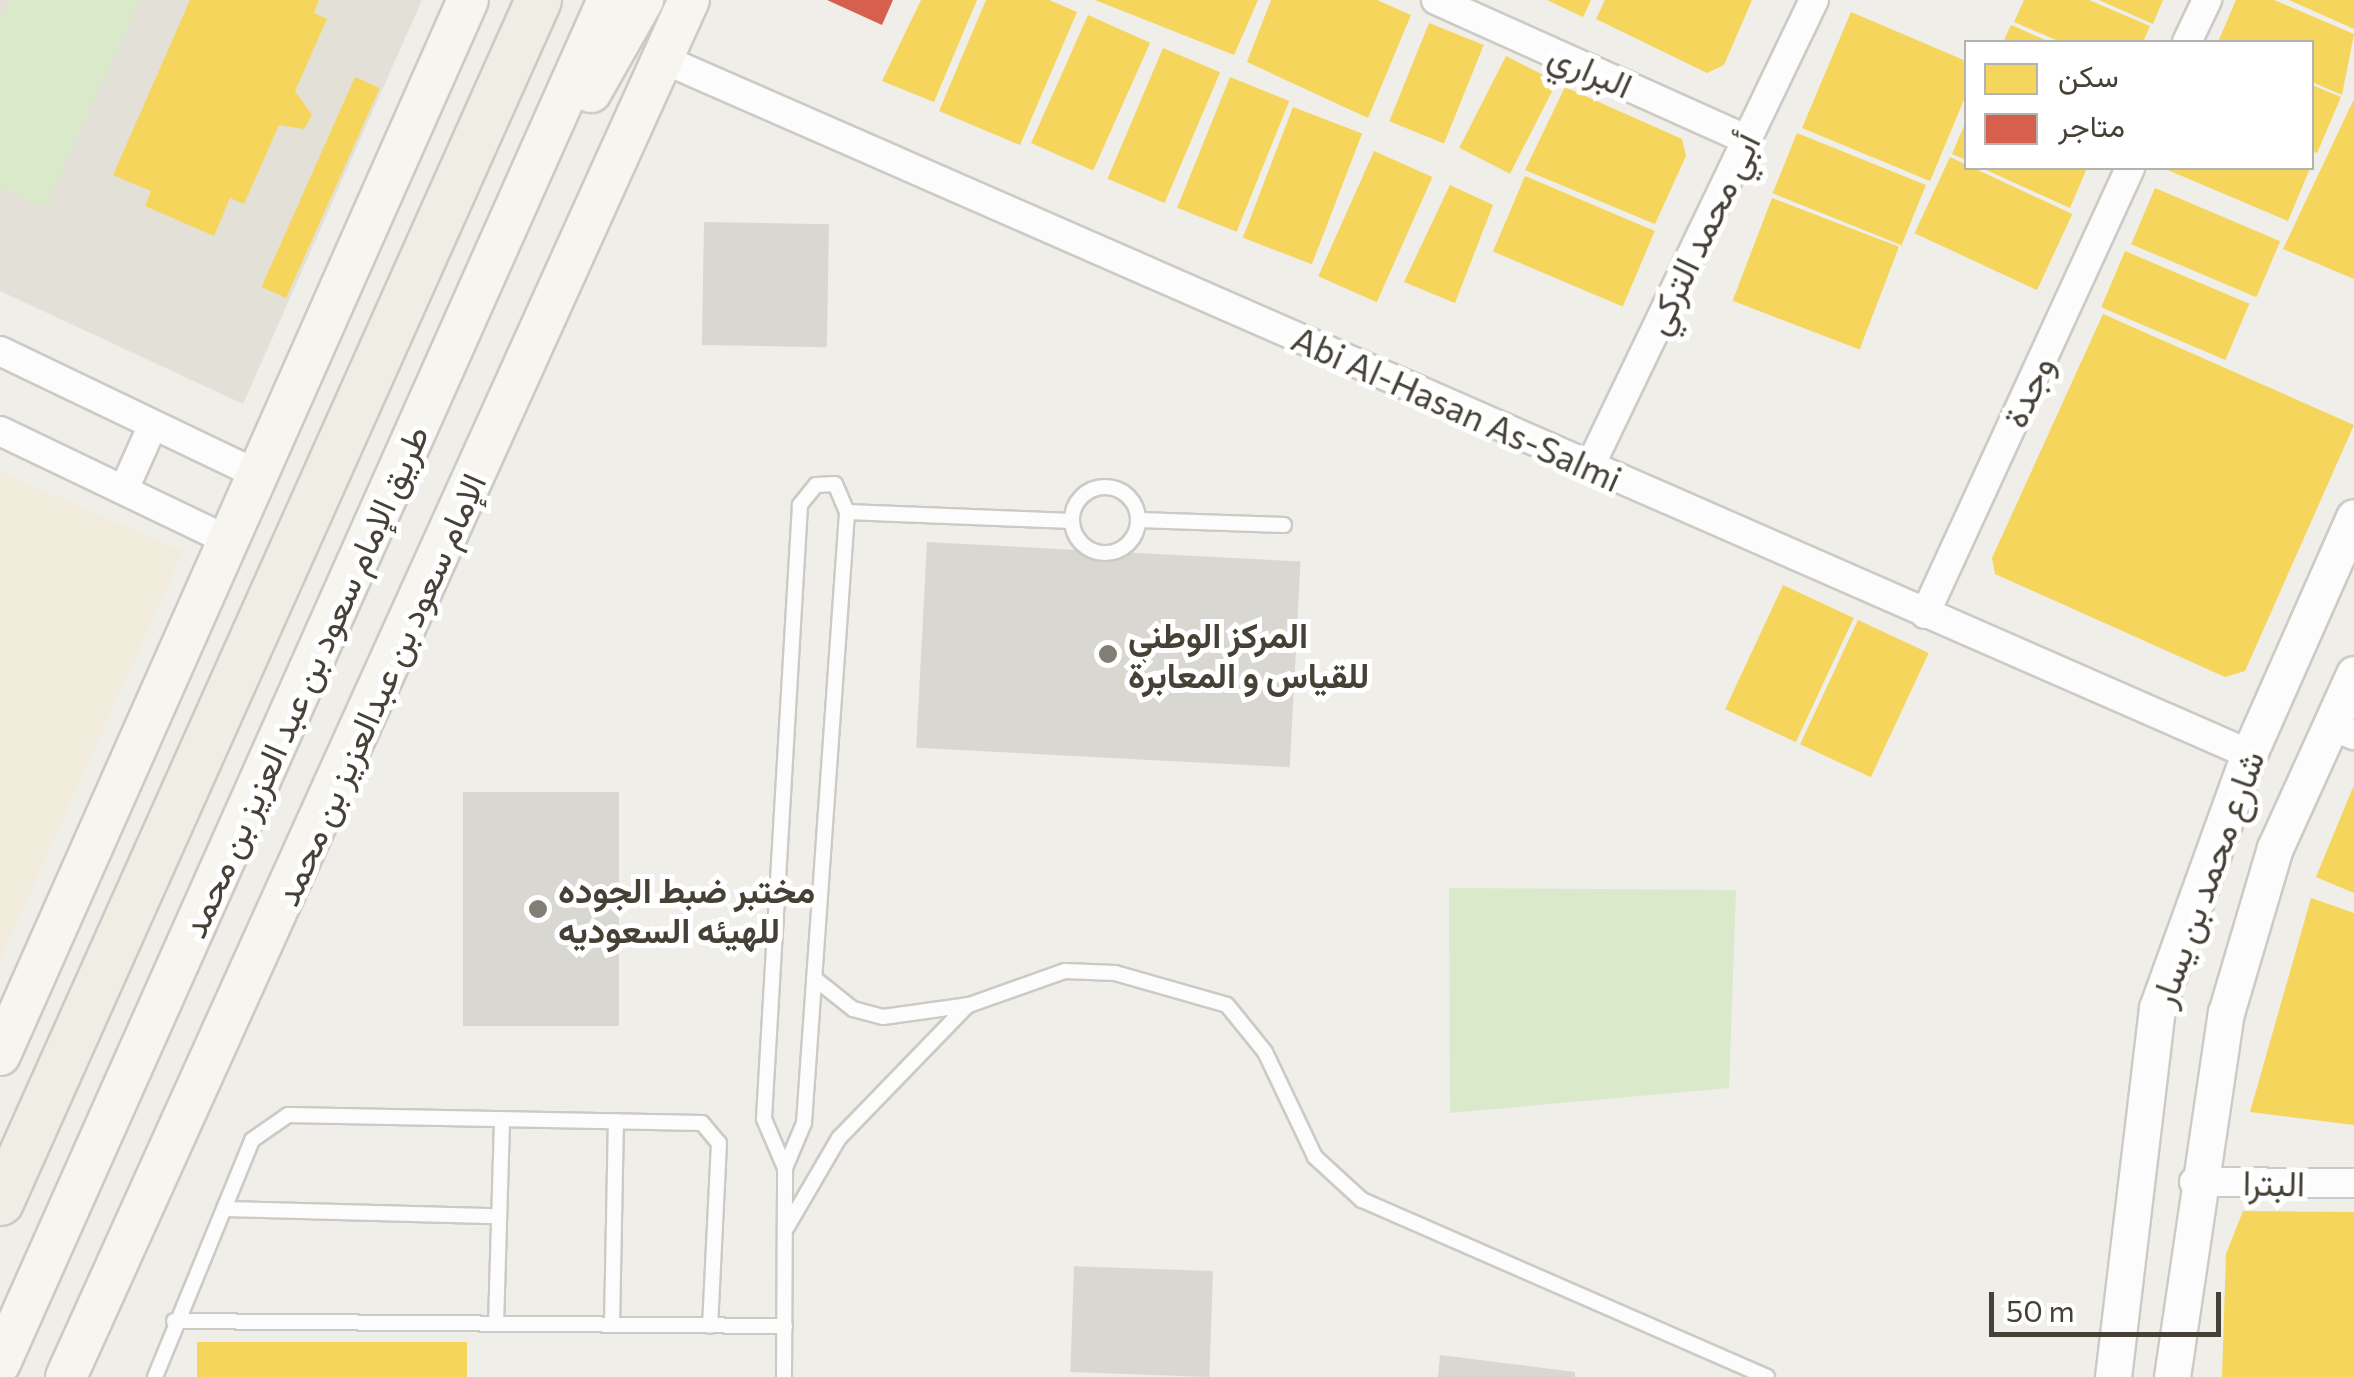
<!DOCTYPE html>
<html>
<head>
<meta charset="utf-8">
<style>
  body { margin:0 }
  #map { position:relative; width:2354px; height:1377px; overflow:hidden; background:#efeee9; font-family:Commissioner,Vazirmatn,sans-serif }
  div>[style] { position:absolute }
  .residential>* { inset:0; background:#e3e1d7 }
  .commercial>* { inset:0; background:#f1ecdc }
  .green>* { inset:0; background:#d9e9ca }
  .homes>* { inset:0; background:#f6d55c; transform-origin:0 0 }
  .shops>* { inset:0; background:#d6604d }
  .building>* { inset:0; background:#d9d7d1; transform-origin:0 0 }
  .roads { filter:drop-shadow(2px 0 #cccac5) drop-shadow(-2px 0 #cccac5) drop-shadow(0 2px #cccac5) drop-shadow(0 -2px #cccac5) }
  .service>* { height:14px; margin:-7px; padding:0 7px; transform-origin:7px; border-radius:7px; background:#fdfcfc }
  .service>.ring { margin:-7px; padding:0; box-sizing:content-box; background:none; border:14px solid #fdfcfc; border-radius:50% }
  .minor>* { height:28px; margin:-14px; padding:0 14px; transform-origin:14px; border-radius:14px; background:#fdfcfc }
  .tertiary>* { height:35px; margin:-17.5px; padding:0 17.5px; transform-origin:17.5px; border-radius:17.5px; background:#fdfcfc }
  .secondary>* { height:40px; margin:-20px; padding:0 20px; transform-origin:20px; border-radius:20px; background:#f6f5ef }
  .primary>* { height:45px; margin:-22.5px; padding:0 22.5px; transform-origin:22.5px; border-radius:22.5px; background:#f0eee4 }
  .dots>* { width:28px; height:28px; translate:-50% -50%; box-sizing:border-box; border:5px solid #fff; border-radius:50% }
  span { translate:-50% -50%; white-space:nowrap; text-align:center; line-height:1.15; -webkit-text-stroke:10px #fff; paint-order:stroke }
  .street-label { font-size:35px; color:#454136 }
  .poi-label { font-size:35px; color:#454136; font-weight:700 }
  .left { translate:0 -50%; text-align:left }
  .legend { position:absolute; left:1964px; top:40px; width:350px; height:130px; box-sizing:border-box; background:#fff; border:2px solid #b5b3af; margin:0; padding:12px 18px; list-style:none; font-size:30px; color:#454136 }
  .legend li { display:flex; align-items:center; gap:20px; height:50px }
  .legend b { width:50px; border:2px solid #b5b3af }
  .scale { position:absolute; left:1989px; top:1292px; width:232px; height:45px; box-sizing:border-box; border:5px solid #454136; border-top:0; padding-left:12px; font-size:30px; line-height:35px; white-space:nowrap; color:#454136; -webkit-text-stroke:8px #fff; paint-order:stroke }
</style>
</head>
<body>
<div id="map">
  <div class="residential">
    <div style="clip-path:polygon(0 0,422px 0,243px 404px,0 291px)"></div>
  </div>
  <div class="commercial">
    <div style="clip-path:polygon(0 472px,183px 551px,0 960px)"></div>
  </div>
  <div class="green">
    <div style="clip-path:polygon(9px 0,140px 0,45px 207px,0 187px,0 20px)"></div>
    <div style="clip-path:polygon(1449px 888px,1736px 890px,1729px 1088px,1450px 1113px)"></div>
  </div>
  <div class="homes">
    <div style="clip-path:polygon(190px 0,319px 0,314px 13px,327px 19px,295px 91px,312px 115px,304px 129px,279px 125px,244px 204px,230px 198px,214px 236px,145px 206px,151px 191px,113px 175px)"></div>
    <div style="clip-path:polygon(921px 0,977px 0,934px 102px,882px 81px)"></div>
    <div style="clip-path:polygon(986px 0,1049px 0,1077px 12px,1020px 145px,939px 111px)"></div>
    <div style="clip-path:polygon(1095px 0,1258px 0,1234px 55px)"></div>
    <div style="clip-path:polygon(1271px 0,1377px 0,1411px 15px,1368px 118px,1247px 62px)"></div>
    <div style="clip-path:polygon(1547px 0,1591px 0,1583px 17px)"></div>
    <div style="clip-path:polygon(1605px 0,1752px 0,1724px 65px,1707px 73px,1596px 19px)"></div>
    <div style="clip-path:polygon(2024px 0,2089px 0,2150px 26px,2143px 42px,2061px 42px,2014px 22px)"></div>
    <div style="clip-path:polygon(2099px 0,2163px 0,2153px 24px)"></div>
    <div style="clip-path:polygon(2236px 0,2274px 0,2354px 34px,2342px 95px,2312px 82px,2312px 42px,2218px 42px)"></div>
    <div style="clip-path:polygon(2289px 0,2354px 0,2354px 29px)"></div>
    <div style="clip-path:polygon(1851px 12px,1966px 61px,1966px 95px,1930px 181px,1802px 128px)"></div>
    <div style="left:1088px;top:15px;width:68px;height:140px;rotate:24deg"></div>
    <div style="left:1429px;top:23px;width:59px;height:106px;rotate:22deg"></div>
    <div style="clip-path:polygon(2011px 25px,2050px 42px,2003px 42px)"></div>
    <div style="left:1163px;top:48px;width:62px;height:142px;rotate:23deg"></div>
    <div style="left:1506px;top:56px;width:57px;height:103px;rotate:27deg"></div>
    <div style="left:355px;top:77px;width:27px;height:230px;rotate:24deg"></div>
    <div style="left:1230px;top:77px;width:64px;height:141px;rotate:22deg"></div>
    <div style="clip-path:polygon(2312px 85px,2341px 97px,2317px 153px,2312px 151px)"></div>
    <div style="clip-path:polygon(1565px 87px,1682px 139px,1686px 156px,1655px 224px,1525px 170px)"></div>
    <div style="clip-path:polygon(2354px 99px,2354px 279px,2283px 249px)"></div>
    <div style="left:1293px;top:107px;width:74px;height:140px;rotate:21deg"></div>
    <div style="clip-path:polygon(1966px 121px,1966px 160px,1952px 154px)"></div>
    <div style="left:1797px;top:133px;width:139px;height:65px;rotate:22deg"></div>
    <div style="left:1374px;top:151px;width:64px;height:137px;rotate:24deg"></div>
    <div style="left:1950px;top:157px;width:135px;height:84px;rotate:25deg"></div>
    <div style="clip-path:polygon(1982px 168px,2087px 168px,2070px 208px)"></div>
    <div style="clip-path:polygon(2163px 168px,2310px 168px,2288px 221px)"></div>
    <div style="left:1525px;top:176px;width:141px;height:82px;rotate:23deg"></div>
    <div style="clip-path:polygon(1450px 185px,1493px 205px,1455px 303px,1404px 282px)"></div>
    <div style="left:2155px;top:188px;width:136px;height:61px;rotate:23deg"></div>
    <div style="left:1772px;top:198px;width:136px;height:110px;rotate:21deg"></div>
    <div style="left:2125px;top:251px;width:135px;height:61px;rotate:23deg"></div>
    <div style="clip-path:polygon(2103px 314px,2354px 425px,2245px 671px,2225px 677px,1995px 574px,1992px 558px)"></div>
    <div style="left:1783px;top:585px;width:78px;height:137px;rotate:25deg"></div>
    <div style="left:1858px;top:620px;width:78px;height:137px;rotate:25deg"></div>
    <div style="clip-path:polygon(2354px 785px,2354px 893px,2316px 877px)"></div>
    <div style="clip-path:polygon(2311px 898px,2354px 913px,2354px 1125px,2250px 1112px)"></div>
    <div style="clip-path:polygon(2243px 1211px,2354px 1212px,2354px 1377px,2222px 1377px,2226px 1254px)"></div>
    <div style="left:197px;top:1342px;width:270px;height:35px"></div>
  </div>
  <div class="shops">
    <div style="clip-path:polygon(827px 0,893px 0,882px 25px)"></div>
  </div>
  <div class="building">
    <div style="left:704px;top:222px;width:125px;height:123px;rotate:1deg"></div>
    <div style="left:927px;top:542px;width:374px;height:206px;rotate:3deg"></div>
    <div style="left:463px;top:792px;width:156px;height:234px"></div>
    <div style="left:1213px;top:1271px;width:106px;height:139px;rotate:92deg"></div>
    <div style="clip-path:polygon(1440px 1355px,1575px 1372px,1575px 1377px,1438px 1377px)"></div>
  </div>
  <div class="roads">
    <div class="service">
      <div class="ring" style="left:1072px;top:487px;width:52px;height:52px"></div>
      <div style="left:847px;top:512px;width:225px;rotate:2.3deg"></div>
      <div style="left:1139px;top:520px;width:145px;rotate:2deg"></div>
      <div style="left:814px;top:978px;width:50px;rotate:38.5deg"></div>
      <div style="left:853px;top:1009px;width:31px;rotate:15deg"></div>
      <div style="left:883px;top:1017px;width:87px;rotate:-7.9deg"></div>
      <div style="left:969px;top:1005px;width:102px;rotate:-19.5deg"></div>
      <div style="left:1065px;top:971px;width:50px;rotate:2.3deg"></div>
      <div style="left:1115px;top:973px;width:116px;rotate:15.9deg"></div>
      <div style="left:1227px;top:1005px;width:60px;rotate:51deg"></div>
      <div style="left:1265px;top:1052px;width:116px;rotate:64.5deg"></div>
      <div style="left:1315px;top:1157px;width:64px;rotate:42.5deg"></div>
      <div style="left:1362px;top:1200px;width:442px;rotate:23.6deg"></div>
      <div style="left:224px;top:1209px;width:275px;rotate:1.5deg"></div>
      <div style="left:787px;top:1227px;width:103px;rotate:-59.7deg"></div>
      <div style="left:839px;top:1138px;width:185px;rotate:-45.9deg"></div>
      <div style="left:174px;top:1321px;width:611px;rotate:0.47deg"></div>
      <div style="left:496px;top:1324px;width:205px;rotate:-88.3deg"></div>
      <div style="left:612px;top:1325px;width:204px;rotate:-88.9deg"></div>
      <div style="left:155px;top:1377px;width:256px;rotate:-67.7deg"></div>
      <div style="left:252px;top:1140px;width:44px;rotate:-34.8deg"></div>
      <div style="left:288px;top:1115px;width:414px;rotate:1.1deg"></div>
      <div style="left:702px;top:1123px;width:26px;rotate:50deg"></div>
      <div style="left:719px;top:1143px;width:183px;rotate:92.8deg"></div>
      <div style="left:784px;top:1377px;width:209px;rotate:-89.7deg"></div>
      <div style="left:785px;top:1168px;width:49px;rotate:-67.1deg"></div>
      <div style="left:804px;top:1123px;width:613px;rotate:-85.97deg"></div>
      <div style="left:847px;top:512px;width:30px;rotate:-113deg"></div>
      <div style="left:835px;top:484px;width:19px;rotate:177deg"></div>
      <div style="left:816px;top:485px;width:26px;rotate:129deg"></div>
      <div style="left:800px;top:505px;width:615px;rotate:93.36deg"></div>
      <div style="left:764px;top:1119px;width:53px;rotate:66.8deg"></div>
    </div>
    <div class="minor">
      <div style="left:1436px;top:0;width:340px;rotate:24.2deg"></div>
      <div style="left:2187px;top:42px;width:47px;rotate:-64.5deg"></div>
      <div style="left:665px;top:60px;width:1729px;rotate:23.66deg"></div>
      <div style="left:0;top:351px;width:289px;rotate:25.6deg"></div>
      <div style="left:0;top:431px;width:257px;rotate:25.6deg"></div>
      <div style="left:1590px;top:466px;width:517px;rotate:-64.33deg"></div>
      <div style="left:125px;top:487px;width:66px;rotate:-65.8deg"></div>
      <div style="left:1925px;top:614px;width:491px;rotate:-65.3deg"></div>
      <div style="left:2330px;top:725px;width:26px;rotate:23deg"></div>
      <div style="left:2194px;top:1182px;width:160px;rotate:0.4deg"></div>
    </div>
    <div class="tertiary">
      <div style="left:2113px;top:1377px;width:372px;rotate:-83.2deg"></div>
      <div style="left:2157px;top:1008px;width:270px;rotate:-70.1deg"></div>
      <div style="left:2249px;top:754px;width:259px;rotate:-66.1deg"></div>
      <div style="left:2172px;top:1377px;width:368px;rotate:-81.6deg"></div>
      <div style="left:2226px;top:1013px;width:172px;rotate:-73.5deg"></div>
      <div style="left:2275px;top:848px;width:191px;rotate:-65.6deg"></div>
    </div>
    <div class="secondary">
      <div style="left:591px;top:92px;width:106px;rotate:-60.5deg"></div>
      <div style="left:0;top:1055px;width:1154px;rotate:-66.08deg"></div>
      <div style="left:0;top:1363px;width:1492px;rotate:-65.96deg"></div>
      <div style="left:66px;top:1377px;width:1511px;rotate:-65.66deg"></div>
    </div>
    <div class="primary">
      <div style="left:0;top:1202px;width:1317px;rotate:-65.89deg"></div>
    </div>
  </div>
  <div class="dots">
    <div style="left:1108px;top:654px;background:#807e75"></div>
    <div style="left:538px;top:909px;background:#807e75"></div>
  </div>
  <div class="street-label">
    <span style="left:1591px;top:69px;rotate:24deg">البراري</span>
    <span style="left:1701px;top:233px;rotate:-64deg">أبي محمد التركي</span>
    <span style="left:2027px;top:391px;rotate:-65deg">وجدة</span>
    <span style="left:1457px;top:408px;rotate:24deg">Abi Al-Hasan As-Salmi</span>
    <span style="left:304px;top:681px;rotate:-66deg">طريق الإمام سعود بن عبد العزيز بن محمد</span>
    <span style="left:379px;top:689px;rotate:-66deg">الإمام سعود بن عبدالعزيز بن محمد</span>
    <span style="left:2206px;top:878px;rotate:-70deg">شارع محمد بن يسار</span>
    <span style="left:2274px;top:1182px;rotate:1deg">البترا</span>
  </div>
  <div class="poi-label">
    <span class="left" style="left:1128px;top:654px">المركز الوطني<br>للقياس و المعابرة</span>
    <span class="left" style="left:558px;top:909px">مختبر ضبط الجوده<br>للهيئه السعوديه</span>
  </div>
  <ul class="legend">
  <li><b style="height:28px;background:#f6d55c"></b>سكن</li>
  <li><b style="height:28px;background:#d6604d"></b>متاجر</li>
  </ul>
  <div class="scale">50 m</div>
</div>
</body>
</html>
